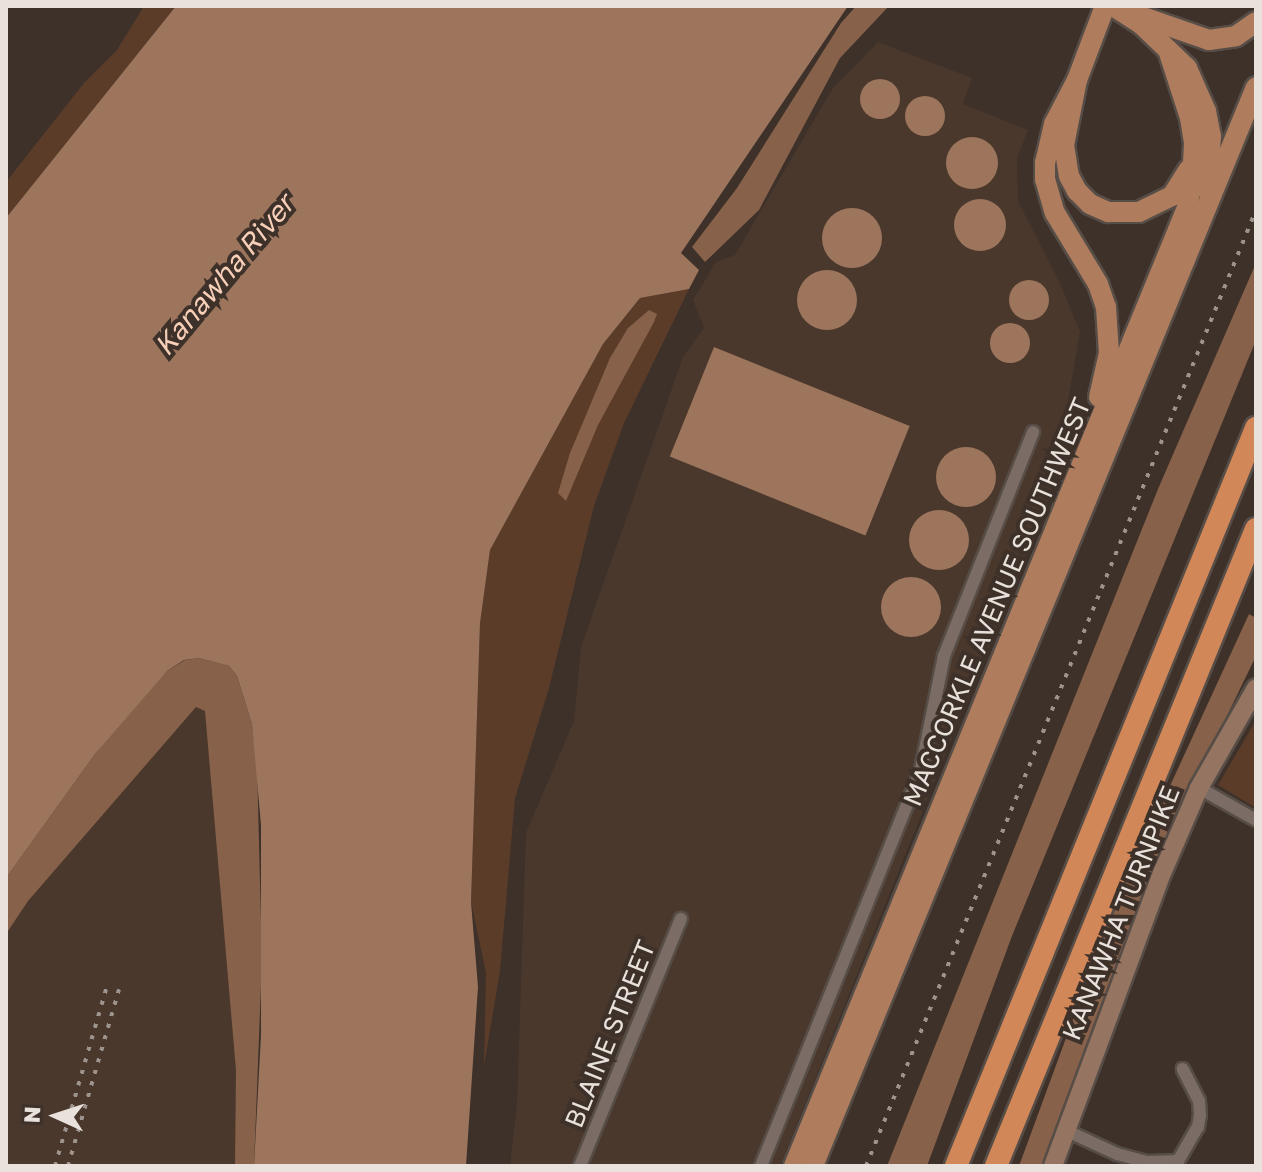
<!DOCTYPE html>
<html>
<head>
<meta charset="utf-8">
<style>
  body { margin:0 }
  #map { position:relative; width:1262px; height:1172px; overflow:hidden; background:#3d312a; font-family:"Golos Text",sans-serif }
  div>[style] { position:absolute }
  .built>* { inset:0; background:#4a382d }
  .green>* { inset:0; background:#5b3c29 }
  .forest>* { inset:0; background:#876149 }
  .water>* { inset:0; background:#9d755d; transform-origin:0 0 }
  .round { border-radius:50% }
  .roads { filter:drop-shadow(2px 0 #574d47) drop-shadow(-2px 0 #574d47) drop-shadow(0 2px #574d47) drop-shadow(0 -2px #574d47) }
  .street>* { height:12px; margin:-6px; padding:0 6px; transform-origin:6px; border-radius:6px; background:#7b6d65 }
  .secondary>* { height:18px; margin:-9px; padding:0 9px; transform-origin:9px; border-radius:9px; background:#957561 }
  .primary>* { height:20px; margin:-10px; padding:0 10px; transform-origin:10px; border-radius:10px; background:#af7d5d }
  .highway>* { height:22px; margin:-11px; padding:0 11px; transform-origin:11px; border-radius:11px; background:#d18758 }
  .rail>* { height:4px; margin-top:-2px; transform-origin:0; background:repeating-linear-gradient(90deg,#9e948e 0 4px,transparent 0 12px) }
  span { translate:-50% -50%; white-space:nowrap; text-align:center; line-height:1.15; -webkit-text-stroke:8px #3d312a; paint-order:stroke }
  .street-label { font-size:26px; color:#e9e1dc }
  .water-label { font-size:28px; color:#f7cfb8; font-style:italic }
  .frame { position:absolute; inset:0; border:8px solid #e9e1dc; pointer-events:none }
  .north { position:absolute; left:16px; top:1076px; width:80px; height:80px; -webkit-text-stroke:6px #3d312a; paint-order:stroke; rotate:273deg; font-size:22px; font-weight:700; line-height:32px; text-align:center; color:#e9e1dc }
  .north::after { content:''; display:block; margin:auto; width:28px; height:36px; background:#e9e1dc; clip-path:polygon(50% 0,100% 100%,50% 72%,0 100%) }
</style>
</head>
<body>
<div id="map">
  <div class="built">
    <div style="clip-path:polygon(878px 42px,972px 78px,963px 104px,1028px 130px,1017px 158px,1018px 201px,1060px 283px,1080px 332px,1053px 488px,780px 1166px,510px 1166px,517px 1104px,526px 833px,574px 721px,581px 647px,683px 357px,704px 328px,693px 300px,716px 262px,735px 255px,833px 88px)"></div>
    <div style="clip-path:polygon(218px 660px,254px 1166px,6px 1166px,6px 878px,95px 754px)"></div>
  </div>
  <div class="green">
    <div style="clip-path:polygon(144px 6px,176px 6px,6px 218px,6px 182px,84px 83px,117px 50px)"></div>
    <div style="clip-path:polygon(689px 289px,624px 423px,594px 506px,549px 688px,515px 798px,500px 971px,484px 1066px,486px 973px,471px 902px,480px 623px,490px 550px,603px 344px,640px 298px)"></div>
    <div style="clip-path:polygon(1256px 720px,1256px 808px,1218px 785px)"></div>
  </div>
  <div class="forest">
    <div style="clip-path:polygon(856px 6px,889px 6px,840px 58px,759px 210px,705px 262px,692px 247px,737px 188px,841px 23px)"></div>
    <div style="clip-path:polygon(1256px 263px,1256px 340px,1012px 936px,927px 1166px,887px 1166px,1158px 489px)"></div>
    <div style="clip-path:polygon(649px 310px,657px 314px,654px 322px,598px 425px,566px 501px,558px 493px,570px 453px,610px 358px,628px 328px)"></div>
    <div style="clip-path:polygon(1249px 614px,1256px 618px,1256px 656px,1159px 856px,1047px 1166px,1019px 1166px,1113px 910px)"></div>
    <div style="clip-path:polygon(199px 658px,229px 666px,237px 676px,252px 724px,257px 764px,262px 960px,254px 1166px,235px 1166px,236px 1070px,205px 711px,196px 707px,28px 901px,6px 934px,6px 878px,95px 754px,144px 694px,167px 671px,185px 660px)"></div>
  </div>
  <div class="water">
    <div style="clip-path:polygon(176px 6px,848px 6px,681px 253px,699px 270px,689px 289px,640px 298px,603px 344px,490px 550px,480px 623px,471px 902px,478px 987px,466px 1166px,254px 1166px,261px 1035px,261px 825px,252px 724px,237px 676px,229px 666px,199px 658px,184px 660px,167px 671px,95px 754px,6px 878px,6px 218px)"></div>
    <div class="round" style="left:860px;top:79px;width:40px;height:40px"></div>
    <div class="round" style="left:905px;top:96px;width:40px;height:40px"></div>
    <div class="round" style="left:946px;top:137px;width:52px;height:52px"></div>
    <div class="round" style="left:954px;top:199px;width:52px;height:52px"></div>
    <div class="round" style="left:822px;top:208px;width:60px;height:60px"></div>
    <div class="round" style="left:797px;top:270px;width:60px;height:60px"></div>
    <div class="round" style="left:1009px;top:280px;width:40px;height:40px"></div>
    <div class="round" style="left:990px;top:323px;width:40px;height:40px"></div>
    <div style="left:714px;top:347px;width:211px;height:118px;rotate:22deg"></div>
    <div class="round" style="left:936px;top:447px;width:60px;height:60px"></div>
    <div class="round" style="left:909px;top:510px;width:60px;height:60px"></div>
    <div class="round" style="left:881px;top:577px;width:60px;height:60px"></div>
  </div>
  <div class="roads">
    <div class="street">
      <div style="left:1199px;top:788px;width:65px;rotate:29.3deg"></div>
      <div style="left:1065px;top:1130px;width:57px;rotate:24.8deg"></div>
      <div style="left:1117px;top:1154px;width:31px;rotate:15deg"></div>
      <div style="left:1147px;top:1162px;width:31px;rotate:-2deg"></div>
      <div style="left:1178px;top:1161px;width:39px;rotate:-60deg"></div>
      <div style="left:1198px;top:1127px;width:12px;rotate:-81deg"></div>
      <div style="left:1200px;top:1115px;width:14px;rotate:-94deg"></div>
      <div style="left:1199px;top:1101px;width:36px;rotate:-117deg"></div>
      <div style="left:580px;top:1166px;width:267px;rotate:-67.8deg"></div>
      <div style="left:761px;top:1166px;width:428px;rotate:-68deg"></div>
      <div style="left:921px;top:769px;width:115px;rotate:-78.5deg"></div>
      <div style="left:944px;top:656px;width:241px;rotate:-68.3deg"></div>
    </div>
    <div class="secondary">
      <div style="left:1053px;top:1166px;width:315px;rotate:-69.6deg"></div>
      <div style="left:1163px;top:871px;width:90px;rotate:-66.6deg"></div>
      <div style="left:1199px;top:788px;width:115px;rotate:-60.3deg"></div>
    </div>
    <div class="primary">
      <div style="left:1105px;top:6px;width:79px;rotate:110.7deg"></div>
      <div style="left:1077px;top:80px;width:66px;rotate:101.3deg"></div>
      <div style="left:1064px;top:145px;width:31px;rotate:81deg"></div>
      <div style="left:1069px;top:176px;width:17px;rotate:62deg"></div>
      <div style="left:1077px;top:191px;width:18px;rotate:45deg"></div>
      <div style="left:1090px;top:204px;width:20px;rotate:24deg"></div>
      <div style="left:1108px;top:212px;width:31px"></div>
      <div style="left:1139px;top:212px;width:37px;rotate:-26deg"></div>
      <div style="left:1172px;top:196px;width:31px;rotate:-58deg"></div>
      <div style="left:1113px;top:6px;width:33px;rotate:33deg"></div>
      <div style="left:1141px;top:24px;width:64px;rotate:43.7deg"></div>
      <div style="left:1187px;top:68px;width:47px;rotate:66.2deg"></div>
      <div style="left:1206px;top:111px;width:25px;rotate:79deg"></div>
      <div style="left:1211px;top:136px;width:54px;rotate:94.2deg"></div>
      <div style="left:1140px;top:16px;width:73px;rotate:19.2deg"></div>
      <div style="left:1209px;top:40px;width:27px;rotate:-8deg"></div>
      <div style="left:1236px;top:36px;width:24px;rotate:-35deg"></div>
      <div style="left:1077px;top:80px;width:50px;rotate:117.6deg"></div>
      <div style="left:1054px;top:124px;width:39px;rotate:103deg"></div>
      <div style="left:1045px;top:162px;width:17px;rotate:90deg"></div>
      <div style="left:1045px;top:179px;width:35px;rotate:74deg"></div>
      <div style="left:1055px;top:213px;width:83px;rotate:58.8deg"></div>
      <div style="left:1098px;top:284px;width:24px;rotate:71deg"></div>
      <div style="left:1106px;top:307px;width:46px;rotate:86.3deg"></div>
      <div style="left:1109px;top:353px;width:45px;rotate:102.8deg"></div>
      <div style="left:794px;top:1166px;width:1035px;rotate:-67.7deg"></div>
      <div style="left:1187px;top:208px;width:25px;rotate:-79deg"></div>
      <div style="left:1192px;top:183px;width:40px;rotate:-87.1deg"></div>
      <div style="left:1194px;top:143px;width:25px;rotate:-99deg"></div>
      <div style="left:1190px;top:118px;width:71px;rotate:-107.9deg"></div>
      <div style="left:813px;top:1166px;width:1166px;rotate:-67.68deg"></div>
    </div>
    <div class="highway">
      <div style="left:956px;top:1166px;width:797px;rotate:-67.88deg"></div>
      <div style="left:996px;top:1166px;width:688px;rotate:-67.8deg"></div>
    </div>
  </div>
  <div class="rail">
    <div style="left:55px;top:1166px;width:187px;rotate:-73.9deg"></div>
    <div style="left:68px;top:1166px;width:184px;rotate:-73.9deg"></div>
    <div style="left:866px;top:1166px;width:1032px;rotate:-67.81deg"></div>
  </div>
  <div class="street-label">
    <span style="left:997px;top:602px;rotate:-67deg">MACCORKLE AVENUE SOUTHWEST</span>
    <span style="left:1121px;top:913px;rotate:-68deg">KANAWHA TURNPIKE</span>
    <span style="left:610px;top:1034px;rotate:-68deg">BLAINE STREET</span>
  </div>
  <div class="water-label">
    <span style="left:224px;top:275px;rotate:-50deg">Kanawha River</span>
  </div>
  <div class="frame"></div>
  <div class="north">N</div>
</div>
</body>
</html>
